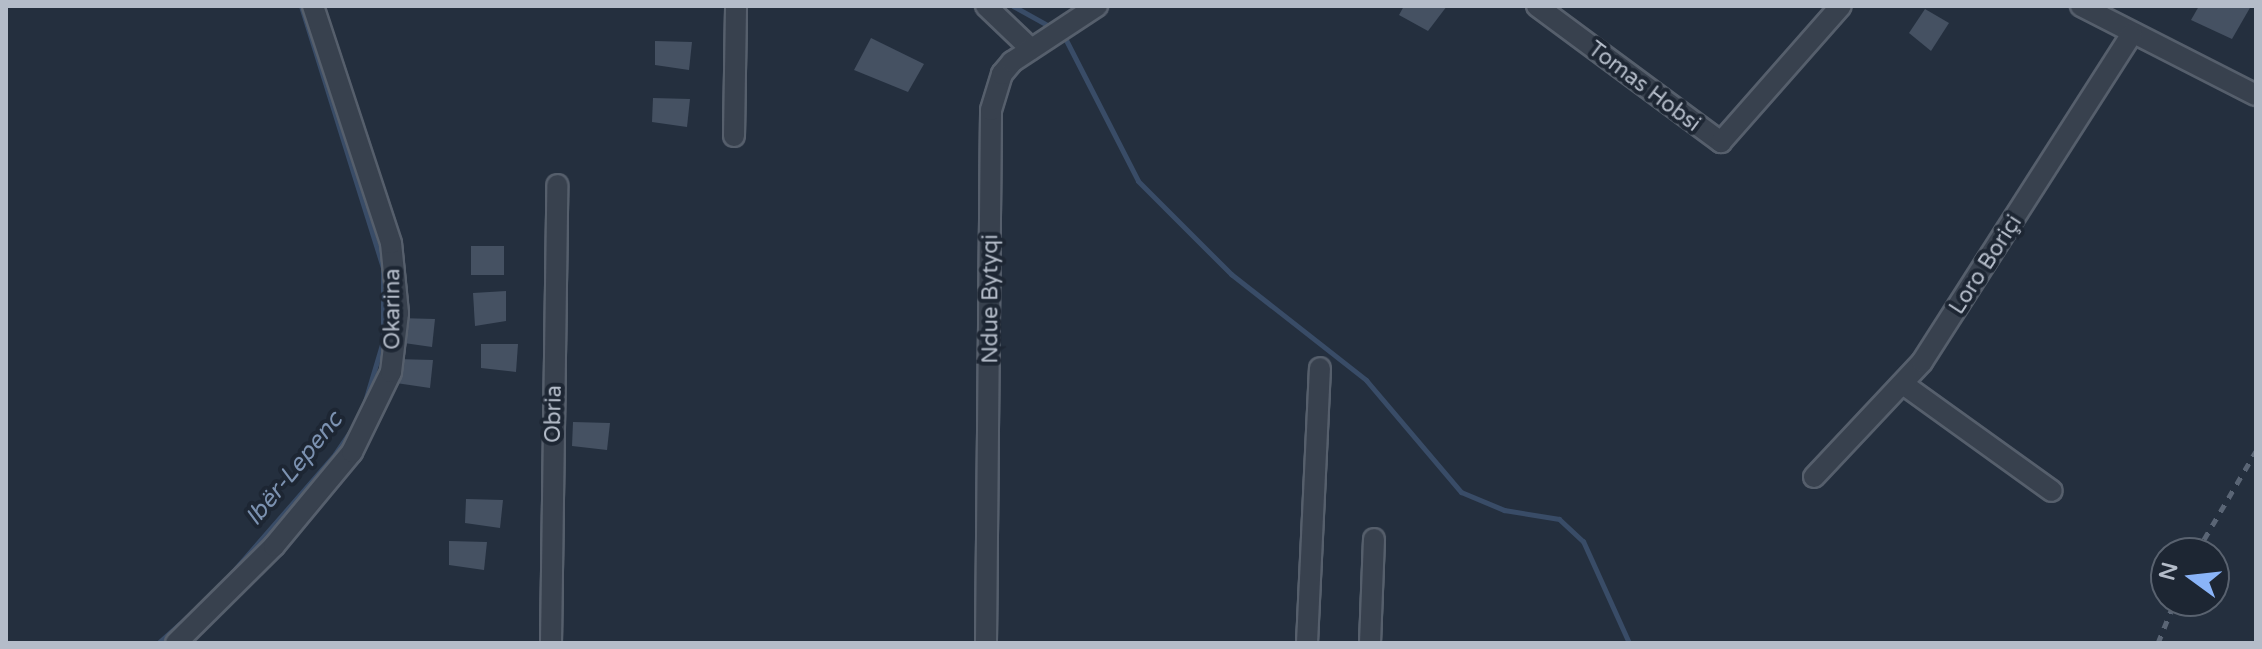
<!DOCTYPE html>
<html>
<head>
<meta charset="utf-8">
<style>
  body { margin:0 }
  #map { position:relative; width:2262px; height:649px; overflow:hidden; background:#242f3e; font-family:"Varela Round",sans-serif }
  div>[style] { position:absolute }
  .stream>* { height:5px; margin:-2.5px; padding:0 2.5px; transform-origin:2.5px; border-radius:2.5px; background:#394c67 }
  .building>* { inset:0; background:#455162; transform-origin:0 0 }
  .roads { filter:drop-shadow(2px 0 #565f6c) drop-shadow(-2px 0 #565f6c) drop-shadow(0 2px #565f6c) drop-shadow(0 -2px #565f6c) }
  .minor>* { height:20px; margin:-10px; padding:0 10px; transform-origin:10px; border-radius:10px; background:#38414e }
  .rail>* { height:5px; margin-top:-2.5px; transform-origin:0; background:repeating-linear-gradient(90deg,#5a6575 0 8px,transparent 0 16px) }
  span { translate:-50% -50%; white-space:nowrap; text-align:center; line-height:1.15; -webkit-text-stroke:8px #1d2633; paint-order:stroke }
  .street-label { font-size:22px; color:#b4bcc9 }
  .water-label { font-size:24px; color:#7c92b1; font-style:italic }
  .frame { position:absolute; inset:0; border:8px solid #b4bcc9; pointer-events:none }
  .north { position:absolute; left:2150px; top:537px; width:80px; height:80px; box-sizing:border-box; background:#1d2633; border:2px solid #59626f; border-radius:50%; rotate:285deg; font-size:22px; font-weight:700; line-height:32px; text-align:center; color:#b4bcc9 }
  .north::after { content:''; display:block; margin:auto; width:28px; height:36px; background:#8ab4f8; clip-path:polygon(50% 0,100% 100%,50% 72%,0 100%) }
</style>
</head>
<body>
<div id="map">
  <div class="stream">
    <div style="left:301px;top:6px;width:274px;rotate:72.6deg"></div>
    <div style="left:383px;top:267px;width:74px;rotate:90deg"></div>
    <div style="left:383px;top:341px;width:70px;rotate:106.6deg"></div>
    <div style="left:1013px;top:6px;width:41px;rotate:29.1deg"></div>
    <div style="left:1066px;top:40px;width:158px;rotate:62.9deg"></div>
    <div style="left:1138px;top:181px;width:132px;rotate:45deg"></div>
    <div style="left:1231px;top:274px;width:172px;rotate:38.1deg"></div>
    <div style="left:1366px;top:380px;width:147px;rotate:49.7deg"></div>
    <div style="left:1461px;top:492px;width:47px;rotate:22.7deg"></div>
    <div style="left:1504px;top:510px;width:56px;rotate:9.3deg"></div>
    <div style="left:1559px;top:519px;width:33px;rotate:43deg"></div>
    <div style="left:1583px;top:541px;width:112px;rotate:65.7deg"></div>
    <div style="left:223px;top:583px;width:171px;rotate:-49deg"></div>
    <div style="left:335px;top:454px;width:40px;rotate:-56deg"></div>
    <div style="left:158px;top:643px;width:63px;rotate:-41.8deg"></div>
  </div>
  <div class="building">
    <div style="clip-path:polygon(1404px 6px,1447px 6px,1428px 31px,1399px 15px)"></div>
    <div style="clip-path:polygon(2199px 6px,2251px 6px,2232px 39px,2191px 20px)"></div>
    <div style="clip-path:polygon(1925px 9px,1949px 23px,1931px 51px,1909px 33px)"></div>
    <div style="clip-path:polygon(871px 38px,924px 64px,908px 92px,854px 70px)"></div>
    <div style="clip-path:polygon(655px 41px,692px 42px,689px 70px,655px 65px)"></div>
    <div style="clip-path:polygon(653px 98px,690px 99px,687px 127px,652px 122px)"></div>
    <div style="left:504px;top:246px;width:29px;height:33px;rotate:90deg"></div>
    <div style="clip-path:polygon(506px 291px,506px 321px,475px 326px,473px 293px)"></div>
    <div style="clip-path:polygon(398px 318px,435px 319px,432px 347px,397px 342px)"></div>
    <div style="clip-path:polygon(481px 344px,518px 344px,516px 372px,481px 368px)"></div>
    <div style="clip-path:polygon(396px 359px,433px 360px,430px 388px,396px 383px)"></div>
    <div style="clip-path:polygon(573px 422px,610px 423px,607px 450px,572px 446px)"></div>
    <div style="clip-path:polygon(466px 499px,503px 500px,500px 528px,465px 523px)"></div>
    <div style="clip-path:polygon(449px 541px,487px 542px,484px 570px,449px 565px)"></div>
  </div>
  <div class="roads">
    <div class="minor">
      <div style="left:986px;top:6px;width:62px;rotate:43.7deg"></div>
      <div style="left:1537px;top:6px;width:229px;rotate:36.5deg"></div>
      <div style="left:1721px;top:142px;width:181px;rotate:-48.6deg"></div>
      <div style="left:2081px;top:6px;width:196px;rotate:27deg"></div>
      <div style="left:734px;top:136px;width:130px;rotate:-89.1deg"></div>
      <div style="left:1903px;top:384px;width:183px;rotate:35.7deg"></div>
      <div style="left:1814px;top:477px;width:158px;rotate:-46.8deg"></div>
      <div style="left:1922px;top:362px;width:390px;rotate:-57.4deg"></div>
      <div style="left:176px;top:643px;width:138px;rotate:-44.7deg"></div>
      <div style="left:274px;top:546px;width:122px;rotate:-50.3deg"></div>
      <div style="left:352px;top:452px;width:89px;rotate:-64deg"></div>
      <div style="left:391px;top:372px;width:59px;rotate:-83.2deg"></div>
      <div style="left:398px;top:313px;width:70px;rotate:-95.7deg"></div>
      <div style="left:391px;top:243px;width:250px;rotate:-108.2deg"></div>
      <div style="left:551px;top:643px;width:458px;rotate:-89.2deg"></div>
      <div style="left:986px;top:643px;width:533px;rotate:-89.46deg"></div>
      <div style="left:991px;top:110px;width:38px;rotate:-73deg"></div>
      <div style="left:1002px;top:74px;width:16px;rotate:-50deg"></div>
      <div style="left:1012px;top:62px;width:102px;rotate:-33.4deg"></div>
      <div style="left:1307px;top:643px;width:275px;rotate:-87.3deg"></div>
      <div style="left:1370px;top:643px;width:104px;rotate:-87.8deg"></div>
    </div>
  </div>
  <div class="rail">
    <div style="left:2196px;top:553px;width:118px;rotate:-59.5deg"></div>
    <div style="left:2158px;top:643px;width:45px;rotate:-68deg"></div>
  </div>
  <div class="street-label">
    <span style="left:1644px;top:87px;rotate:37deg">Tomas Hobsi</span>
    <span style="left:1986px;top:265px;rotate:-57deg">Loro Boriçi</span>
    <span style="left:991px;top:299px;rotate:-90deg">Ndue Bytyqi</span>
    <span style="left:393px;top:309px;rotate:-90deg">Okarina</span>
    <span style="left:554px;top:414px;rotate:-89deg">Obria</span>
  </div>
  <div class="water-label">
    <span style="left:294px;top:469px;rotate:-51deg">Ibër-Lepenc</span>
  </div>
  <div class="frame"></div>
  <div class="north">N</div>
</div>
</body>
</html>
